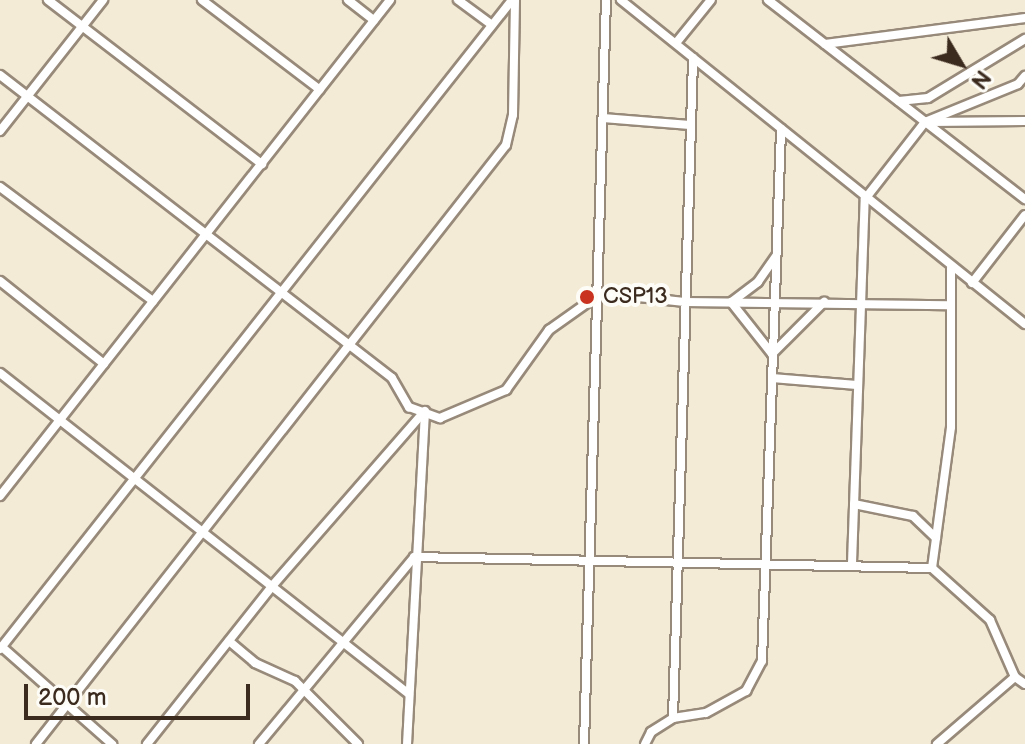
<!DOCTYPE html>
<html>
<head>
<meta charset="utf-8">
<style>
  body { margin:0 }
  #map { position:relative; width:1025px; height:744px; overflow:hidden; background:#f4ebd6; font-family:"Balsamiq Sans",sans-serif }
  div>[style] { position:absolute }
  .roads { filter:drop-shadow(2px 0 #988a7a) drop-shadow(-2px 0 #988a7a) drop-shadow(0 2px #988a7a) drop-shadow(0 -2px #988a7a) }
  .minor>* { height:8px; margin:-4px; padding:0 4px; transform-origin:4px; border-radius:4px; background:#fff }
  .dots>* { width:22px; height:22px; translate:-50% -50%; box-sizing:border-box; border:4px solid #fdfcf7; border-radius:50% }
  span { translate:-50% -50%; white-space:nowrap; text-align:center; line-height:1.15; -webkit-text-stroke:8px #fdfcf7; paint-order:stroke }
  .poi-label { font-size:22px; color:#3b2a1e }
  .left { translate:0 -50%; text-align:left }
  .north { position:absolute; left:921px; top:24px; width:80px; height:80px; -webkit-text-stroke:6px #fdfcf7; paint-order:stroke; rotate:128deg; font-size:22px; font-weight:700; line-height:32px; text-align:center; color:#3b2a1e }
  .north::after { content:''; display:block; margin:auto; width:28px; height:36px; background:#3b2a1e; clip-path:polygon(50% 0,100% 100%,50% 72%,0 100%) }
  .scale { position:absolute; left:24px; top:684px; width:226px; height:36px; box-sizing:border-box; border:4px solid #3b2a1e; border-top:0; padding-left:10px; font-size:24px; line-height:28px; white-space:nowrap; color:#3b2a1e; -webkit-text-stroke:6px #fdfcf7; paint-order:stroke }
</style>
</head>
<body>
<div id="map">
  <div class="roads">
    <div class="minor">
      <div style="left:48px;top:0;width:270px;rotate:37.5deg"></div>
      <div style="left:202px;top:0;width:148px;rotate:37.3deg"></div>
      <div style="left:348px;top:0;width:33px;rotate:38deg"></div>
      <div style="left:458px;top:0;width:42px;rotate:36.3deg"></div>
      <div style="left:621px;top:0;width:518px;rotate:38.73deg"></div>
      <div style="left:768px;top:0;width:325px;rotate:37.8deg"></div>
      <div style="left:676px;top:43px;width:55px;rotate:-50.9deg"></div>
      <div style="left:825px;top:44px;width:202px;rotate:-7.4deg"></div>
      <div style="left:0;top:75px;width:495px;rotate:37.7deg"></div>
      <div style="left:392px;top:378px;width:34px;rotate:60deg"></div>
      <div style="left:409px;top:407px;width:33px;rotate:20deg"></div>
      <div style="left:440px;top:418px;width:72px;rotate:-23deg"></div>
      <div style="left:506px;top:390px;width:74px;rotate:-54.4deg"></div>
      <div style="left:549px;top:330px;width:64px;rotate:-35.4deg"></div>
      <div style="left:601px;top:293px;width:84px;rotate:6.1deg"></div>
      <div style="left:685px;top:302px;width:263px;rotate:0.7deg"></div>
      <div style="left:899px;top:101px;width:29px;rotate:-6deg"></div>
      <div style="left:928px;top:98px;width:114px;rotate:-31.3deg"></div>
      <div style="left:603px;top:118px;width:87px;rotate:4.6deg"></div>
      <div style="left:930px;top:122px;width:95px;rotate:-0.6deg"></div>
      <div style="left:0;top:131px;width:167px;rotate:-51.8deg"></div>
      <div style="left:0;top:187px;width:191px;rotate:36.7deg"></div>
      <div style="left:776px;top:256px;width:32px;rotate:125deg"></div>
      <div style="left:758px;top:282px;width:34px;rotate:143deg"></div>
      <div style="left:731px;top:302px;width:66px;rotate:51.7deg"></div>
      <div style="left:772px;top:354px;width:74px;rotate:-45deg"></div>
      <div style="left:0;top:281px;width:133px;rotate:38.6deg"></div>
      <div style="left:972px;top:283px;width:86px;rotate:-52.1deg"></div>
      <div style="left:0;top:373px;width:520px;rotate:38.13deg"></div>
      <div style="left:772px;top:378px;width:85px;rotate:4.7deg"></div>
      <div style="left:0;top:496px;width:631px;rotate:-51.82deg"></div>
      <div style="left:854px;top:504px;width:60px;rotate:11.5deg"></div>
      <div style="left:913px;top:516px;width:32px;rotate:44deg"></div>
      <div style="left:852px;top:563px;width:364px;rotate:-88deg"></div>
      <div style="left:865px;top:199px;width:98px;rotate:-52.1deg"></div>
      <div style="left:925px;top:122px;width:100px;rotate:-22.2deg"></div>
      <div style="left:1018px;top:84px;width:11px;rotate:-49deg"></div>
      <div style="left:932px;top:568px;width:142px;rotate:-82.3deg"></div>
      <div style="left:951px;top:427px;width:159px;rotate:-90deg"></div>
      <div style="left:229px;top:641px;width:34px;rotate:40deg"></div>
      <div style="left:255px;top:663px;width:44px;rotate:24.2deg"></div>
      <div style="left:295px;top:681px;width:89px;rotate:45deg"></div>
      <div style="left:2px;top:647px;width:147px;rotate:41.4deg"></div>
      <div style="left:0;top:649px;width:827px;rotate:-51.73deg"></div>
      <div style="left:673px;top:718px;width:660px;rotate:-88.26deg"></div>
      <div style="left:36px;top:744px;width:761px;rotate:-51.88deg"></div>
      <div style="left:506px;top:145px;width:31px;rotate:-77deg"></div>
      <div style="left:513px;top:115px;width:115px;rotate:-89deg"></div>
      <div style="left:147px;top:744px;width:203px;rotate:-51.6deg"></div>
      <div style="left:273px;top:585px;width:231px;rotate:-48.9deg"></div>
      <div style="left:259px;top:744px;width:243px;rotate:-50.3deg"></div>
      <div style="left:414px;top:557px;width:518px;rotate:1.22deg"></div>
      <div style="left:932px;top:568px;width:78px;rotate:41.9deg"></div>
      <div style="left:990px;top:620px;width:62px;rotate:66.3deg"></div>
      <div style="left:1015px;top:677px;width:12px;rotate:35deg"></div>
      <div style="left:407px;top:744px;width:333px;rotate:-86.9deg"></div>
      <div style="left:584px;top:744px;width:744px;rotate:-88.31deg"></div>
      <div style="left:645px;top:744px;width:13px;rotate:-63deg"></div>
      <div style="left:651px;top:732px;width:26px;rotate:-32deg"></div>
      <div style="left:673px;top:718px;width:33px;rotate:-9deg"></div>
      <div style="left:706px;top:713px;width:46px;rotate:-28.8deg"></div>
      <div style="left:746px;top:691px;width:34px;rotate:-62deg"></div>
      <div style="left:762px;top:661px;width:532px;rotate:-87.95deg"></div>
      <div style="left:937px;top:744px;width:103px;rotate:-40.7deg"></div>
    </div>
  </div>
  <div class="dots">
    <div style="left:587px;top:297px;background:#c8321e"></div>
  </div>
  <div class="poi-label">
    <span class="left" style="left:603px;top:297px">CSP13</span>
  </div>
  <div class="north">N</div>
  <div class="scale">200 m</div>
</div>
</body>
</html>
